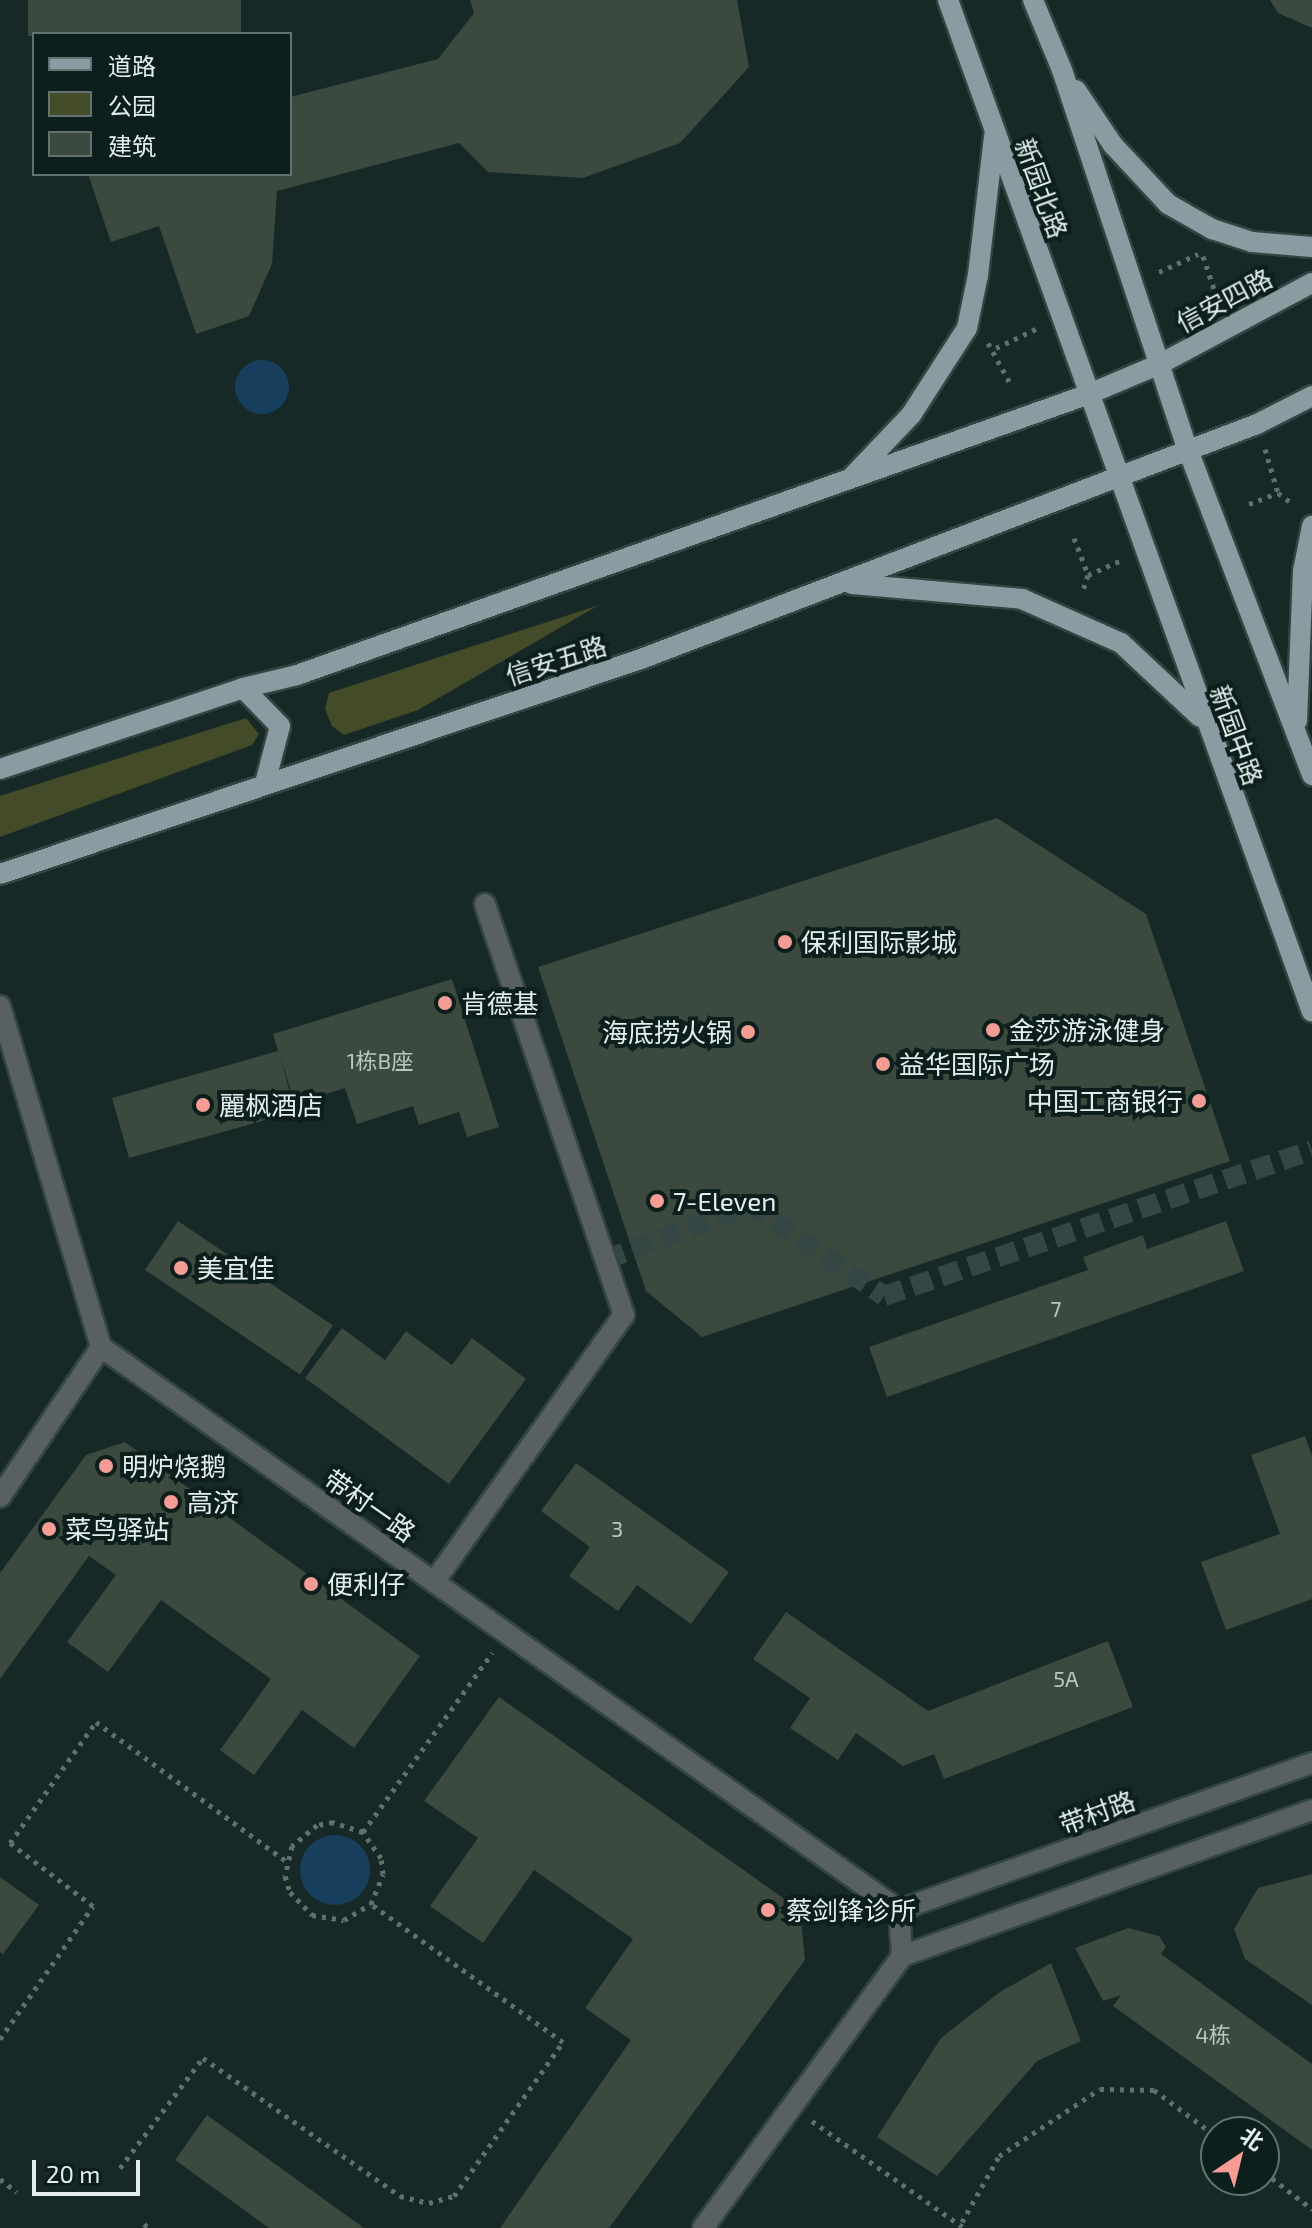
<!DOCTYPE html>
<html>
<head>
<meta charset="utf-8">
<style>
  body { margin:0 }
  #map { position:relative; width:1312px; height:2228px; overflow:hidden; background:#162926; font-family:"Exo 2","Noto Sans SC",sans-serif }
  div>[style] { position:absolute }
  .green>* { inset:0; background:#434b28 }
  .water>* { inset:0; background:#183e5d }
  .round { border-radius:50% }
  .building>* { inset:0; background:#3b493e; transform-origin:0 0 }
  .minor-tunnel>* { height:20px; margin-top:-10px; transform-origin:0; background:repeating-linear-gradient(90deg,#354744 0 20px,transparent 0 30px) }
  .path>* { height:5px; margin-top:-2.5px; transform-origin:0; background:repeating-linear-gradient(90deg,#5f706d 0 4px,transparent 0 10px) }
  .roads { filter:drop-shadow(2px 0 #334542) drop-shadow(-2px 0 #334542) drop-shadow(0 2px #334542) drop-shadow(0 -2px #334542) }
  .minor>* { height:20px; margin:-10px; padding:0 10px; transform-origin:10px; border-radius:10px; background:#586063 }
  .major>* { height:20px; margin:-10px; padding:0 10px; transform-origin:10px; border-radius:10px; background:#8a9ca1 }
  .dots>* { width:22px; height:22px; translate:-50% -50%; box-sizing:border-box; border:4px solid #0c1f1c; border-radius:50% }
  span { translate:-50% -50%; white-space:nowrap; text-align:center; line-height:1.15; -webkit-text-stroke:8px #0c1f1c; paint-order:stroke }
  .number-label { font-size:22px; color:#b9c6c1 }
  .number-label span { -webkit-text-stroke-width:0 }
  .street-label { font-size:26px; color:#e3efed }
  .poi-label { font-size:26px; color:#e3efed }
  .left { translate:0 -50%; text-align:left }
  .right { translate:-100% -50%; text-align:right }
  .legend { position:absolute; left:32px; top:32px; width:260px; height:144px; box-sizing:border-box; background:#0c1f1c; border:2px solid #627270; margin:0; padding:10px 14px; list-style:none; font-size:24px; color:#e3efed }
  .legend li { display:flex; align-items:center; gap:16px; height:40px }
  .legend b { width:40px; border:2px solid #627270 }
  .north { position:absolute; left:1200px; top:2116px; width:80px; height:80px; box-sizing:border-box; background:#0c1f1c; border:2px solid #627270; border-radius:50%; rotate:35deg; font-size:22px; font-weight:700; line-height:32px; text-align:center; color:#e3efed }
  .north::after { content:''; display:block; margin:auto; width:28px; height:36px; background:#f59c95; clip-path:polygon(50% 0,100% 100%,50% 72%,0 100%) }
  .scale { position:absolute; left:32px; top:2160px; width:108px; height:36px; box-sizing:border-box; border:4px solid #e3efed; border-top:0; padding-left:10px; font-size:24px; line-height:28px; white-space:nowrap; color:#e3efed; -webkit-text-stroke:6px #0c1f1c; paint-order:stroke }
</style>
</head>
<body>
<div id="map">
  <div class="green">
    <div style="clip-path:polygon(599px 605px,418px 710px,344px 735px,332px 726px,325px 709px,329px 693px)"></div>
    <div style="clip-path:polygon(246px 718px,259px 734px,252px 745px,0 837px,0 796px)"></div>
  </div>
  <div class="water">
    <div class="round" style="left:235px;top:360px;width:54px;height:54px"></div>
    <div class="round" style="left:300px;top:1835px;width:70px;height:70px"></div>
  </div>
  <div class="building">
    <div style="left:28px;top:0;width:213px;height:36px"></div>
    <div style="clip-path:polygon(470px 0,737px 0,749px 67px,680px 143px,583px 178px,488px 172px,459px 143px,277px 191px,272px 264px,249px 316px,196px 334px,159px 226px,111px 242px,88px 174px,290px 174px,290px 97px,438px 59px,474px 13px)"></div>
    <div style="clip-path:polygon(1270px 0,1312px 0,1312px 28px,1278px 13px)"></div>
    <div style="clip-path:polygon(997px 818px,1146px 914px,1230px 1161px,702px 1337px,646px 1291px,538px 967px)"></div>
    <div style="clip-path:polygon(452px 979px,499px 1127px,467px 1137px,459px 1112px,419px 1125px,413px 1106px,357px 1124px,345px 1088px,295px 1104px,280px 1056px,295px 1112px,129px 1158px,112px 1098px,278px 1051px,273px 1034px)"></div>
    <div style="left:178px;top:1221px;width:187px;height:59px;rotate:34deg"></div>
    <div style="clip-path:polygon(1226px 1221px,1244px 1271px,887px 1397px,869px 1347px,1088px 1270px,1083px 1257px,1143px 1235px,1147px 1249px)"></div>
    <div style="clip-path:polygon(342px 1328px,385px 1360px,406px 1331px,452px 1365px,472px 1338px,526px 1379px,449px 1484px,305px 1378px)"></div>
    <div style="clip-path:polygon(1305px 1436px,1312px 1456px,1312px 1599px,1226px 1630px,1201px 1562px,1280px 1534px,1251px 1455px)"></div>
    <div style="clip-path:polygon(125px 1442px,420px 1656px,354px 1748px,302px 1710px,254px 1775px,220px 1750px,271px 1679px,161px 1600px,108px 1672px,67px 1642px,116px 1575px,89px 1556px,0 1679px,0 1573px,86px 1455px)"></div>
    <div style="clip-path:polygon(576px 1463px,729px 1572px,691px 1624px,637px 1585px,618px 1611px,569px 1576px,590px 1547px,541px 1511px)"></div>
    <div style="clip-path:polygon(786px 1612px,928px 1711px,1108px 1641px,1133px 1707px,944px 1779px,934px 1754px,903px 1766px,856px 1733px,838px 1760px,790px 1728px,810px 1698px,753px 1659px)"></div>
    <div style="clip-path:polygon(499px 1697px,800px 1910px,805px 1960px,609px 2228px,500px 2228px,631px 2040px,585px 2008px,633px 1939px,534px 1870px,483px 1943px,430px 1906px,478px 1838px,424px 1801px)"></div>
    <div style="clip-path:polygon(1312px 1874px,1312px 2005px,1245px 1959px,1234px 1929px,1258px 1888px)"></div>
    <div style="clip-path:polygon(0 1877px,39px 1905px,3px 1954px,0 1952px)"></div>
    <div style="clip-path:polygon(1128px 1928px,1159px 1936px,1166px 1947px,1161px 1954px,1312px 2064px,1312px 2150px,1113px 2006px,1121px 1995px,1103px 2001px,1075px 1948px)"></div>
    <div style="clip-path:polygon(1051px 1963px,1081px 2041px,1037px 2061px,937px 2176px,877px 2137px,941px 2038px,1000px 1992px)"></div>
    <div style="clip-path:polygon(207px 2115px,364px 2228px,269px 2228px,175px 2160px)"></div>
  </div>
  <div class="minor-tunnel">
    <div style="left:605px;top:1260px;width:155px;rotate:-20.8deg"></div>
    <div style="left:750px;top:1205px;width:162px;rotate:34.2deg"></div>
    <div style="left:884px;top:1296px;width:452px;rotate:-18.8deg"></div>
  </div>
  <div class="path">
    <div style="left:1203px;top:256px;width:47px;rotate:71.6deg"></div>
    <div style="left:1159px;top:272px;width:43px;rotate:-24.8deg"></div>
    <div style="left:988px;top:343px;width:46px;rotate:61.2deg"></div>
    <div style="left:996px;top:348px;width:47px;rotate:-25.5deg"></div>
    <div style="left:1265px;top:449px;width:46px;rotate:73.5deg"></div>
    <div style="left:1278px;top:493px;width:17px;rotate:36deg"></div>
    <div style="left:1249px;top:504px;width:31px;rotate:-21deg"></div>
    <div style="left:1074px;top:538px;width:40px;rotate:69deg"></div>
    <div style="left:1088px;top:575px;width:19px;rotate:108deg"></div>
    <div style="left:1088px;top:575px;width:35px;rotate:-24deg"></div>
    <div style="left:363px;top:1832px;width:32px;rotate:-162deg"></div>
    <div style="left:333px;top:1822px;width:16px;rotate:169deg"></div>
    <div style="left:317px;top:1825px;width:33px;rotate:140deg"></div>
    <div style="left:292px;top:1846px;width:31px;rotate:103deg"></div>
    <div style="left:285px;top:1876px;width:17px;rotate:73deg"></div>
    <div style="left:290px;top:1892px;width:32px;rotate:46deg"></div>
    <div style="left:312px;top:1915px;width:32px;rotate:9deg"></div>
    <div style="left:344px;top:1920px;width:31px;rotate:-31deg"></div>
    <div style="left:371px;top:1904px;width:32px;rotate:-68deg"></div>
    <div style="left:383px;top:1874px;width:16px;rotate:-97deg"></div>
    <div style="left:381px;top:1858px;width:32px;rotate:-125deg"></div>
    <div style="left:363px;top:1832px;width:221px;rotate:-54.2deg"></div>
    <div style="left:0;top:2039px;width:162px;rotate:-55deg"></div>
    <div style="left:93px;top:1906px;width:104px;rotate:-142.8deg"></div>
    <div style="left:10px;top:1843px;width:148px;rotate:-54.6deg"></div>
    <div style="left:96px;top:1722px;width:235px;rotate:36.2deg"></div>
    <div style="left:812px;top:2121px;width:186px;rotate:35.1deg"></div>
    <div style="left:120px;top:2168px;width:138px;rotate:-53deg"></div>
    <div style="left:203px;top:2058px;width:241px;rotate:35deg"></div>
    <div style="left:400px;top:2196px;width:30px;rotate:14deg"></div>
    <div style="left:429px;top:2203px;width:26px;rotate:-16deg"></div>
    <div style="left:454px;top:2196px;width:189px;rotate:-54.7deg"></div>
    <div style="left:563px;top:2042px;width:236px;rotate:-144.3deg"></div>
    <div style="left:1264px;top:2172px;width:61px;rotate:37.6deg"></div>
    <div style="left:0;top:2179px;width:21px;rotate:37deg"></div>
    <div style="left:962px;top:2222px;width:76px;rotate:-60.7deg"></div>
    <div style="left:999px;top:2156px;width:121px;rotate:-33.6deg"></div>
    <div style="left:1100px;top:2089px;width:54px;rotate:1.1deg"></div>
    <div style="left:1154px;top:2090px;width:77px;rotate:36.6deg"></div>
    <div style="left:144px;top:2224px;width:6px;rotate:39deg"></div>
  </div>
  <div class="roads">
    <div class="minor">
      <div style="left:0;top:1006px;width:356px;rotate:73.5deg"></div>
      <div style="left:101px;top:1347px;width:977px;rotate:35.2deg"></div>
      <div style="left:0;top:1497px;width:181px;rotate:-56deg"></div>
      <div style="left:434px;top:1582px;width:328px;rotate:-54.6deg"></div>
      <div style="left:624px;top:1315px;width:434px;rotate:-108.7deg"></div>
      <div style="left:899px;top:1910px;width:438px;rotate:-19.6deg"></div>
      <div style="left:902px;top:1956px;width:435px;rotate:-19.6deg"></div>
      <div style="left:703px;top:2228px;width:337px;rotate:-53.8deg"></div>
      <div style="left:902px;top:1956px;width:46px;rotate:-93.7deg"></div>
    </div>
    <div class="major">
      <div style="left:948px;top:0;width:1075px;rotate:70.22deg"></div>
      <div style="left:1033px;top:0;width:76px;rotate:67.5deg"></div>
      <div style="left:1062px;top:70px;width:400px;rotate:71.7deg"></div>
      <div style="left:1188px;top:450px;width:348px;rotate:69.1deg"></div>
      <div style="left:1076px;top:90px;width:66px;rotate:56.1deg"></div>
      <div style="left:1113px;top:145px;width:81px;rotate:47deg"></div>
      <div style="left:1168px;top:204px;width:51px;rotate:29.6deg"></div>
      <div style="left:1212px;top:229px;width:42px;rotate:18deg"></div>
      <div style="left:1252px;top:242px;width:60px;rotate:4.8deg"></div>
      <div style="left:852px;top:477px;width:86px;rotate:-46.4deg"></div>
      <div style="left:911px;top:415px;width:103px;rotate:-57.2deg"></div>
      <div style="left:967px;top:328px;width:54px;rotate:-78.3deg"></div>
      <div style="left:978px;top:275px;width:140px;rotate:-83.4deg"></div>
      <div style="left:852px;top:584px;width:171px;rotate:5deg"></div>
      <div style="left:1022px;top:599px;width:108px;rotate:24deg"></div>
      <div style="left:1121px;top:643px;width:108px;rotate:43.1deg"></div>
      <div style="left:243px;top:688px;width:53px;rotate:45.8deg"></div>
      <div style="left:280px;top:726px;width:59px;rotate:104.7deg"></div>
      <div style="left:1297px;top:721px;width:150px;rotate:-87.7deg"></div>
      <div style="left:1303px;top:571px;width:46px;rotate:-78.7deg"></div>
      <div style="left:0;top:769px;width:256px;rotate:-18.4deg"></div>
      <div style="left:243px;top:688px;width:56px;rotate:-13.5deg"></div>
      <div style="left:297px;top:675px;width:840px;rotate:-19.53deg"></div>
      <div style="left:1089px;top:394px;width:77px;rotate:-22.9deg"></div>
      <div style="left:1160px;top:364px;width:172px;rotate:-28.1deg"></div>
      <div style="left:0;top:874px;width:676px;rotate:-18.54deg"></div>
      <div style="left:641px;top:659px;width:659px;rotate:-20.88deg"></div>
      <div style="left:1257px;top:424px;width:62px;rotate:-27deg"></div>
    </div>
  </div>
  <div class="dots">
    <div style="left:785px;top:942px;background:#f59c95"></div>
    <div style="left:445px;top:1003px;background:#f59c95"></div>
    <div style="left:993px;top:1030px;background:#f59c95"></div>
    <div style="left:748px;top:1032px;background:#f59c95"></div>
    <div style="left:883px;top:1064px;background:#f59c95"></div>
    <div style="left:1199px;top:1101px;background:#f59c95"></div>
    <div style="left:203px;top:1105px;background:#f59c95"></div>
    <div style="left:657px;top:1201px;background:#f59c95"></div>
    <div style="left:181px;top:1268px;background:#f59c95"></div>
    <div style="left:106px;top:1466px;background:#f59c95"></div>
    <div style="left:171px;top:1502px;background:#f59c95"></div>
    <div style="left:49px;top:1529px;background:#f59c95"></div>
    <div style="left:311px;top:1584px;background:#f59c95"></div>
    <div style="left:768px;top:1910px;background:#f59c95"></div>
  </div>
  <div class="number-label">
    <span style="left:380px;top:1061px">1栋B座</span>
    <span style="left:1056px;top:1309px">7</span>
    <span style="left:617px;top:1529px">3</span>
    <span style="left:1066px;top:1679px">5A</span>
    <span style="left:1213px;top:2035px">4栋</span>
  </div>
  <div class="street-label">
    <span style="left:1042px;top:188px;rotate:70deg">新园北路</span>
    <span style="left:1224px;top:300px;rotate:-28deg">信安四路</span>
    <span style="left:556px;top:660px;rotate:-18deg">信安五路</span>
    <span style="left:1237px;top:735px;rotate:70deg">新园中路</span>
    <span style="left:370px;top:1505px;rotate:35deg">带村一路</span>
    <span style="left:1097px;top:1812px;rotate:-20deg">带村路</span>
  </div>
  <div class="poi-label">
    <span class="left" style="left:801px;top:942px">保利国际影城</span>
    <span class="left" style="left:461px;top:1003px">肯德基</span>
    <span class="left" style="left:1009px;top:1030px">金莎游泳健身</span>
    <span class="right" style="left:732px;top:1032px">海底捞火锅</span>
    <span class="left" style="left:899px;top:1064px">益华国际广场</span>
    <span class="right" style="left:1183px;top:1101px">中国工商银行</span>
    <span class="left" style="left:219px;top:1105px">麗枫酒店</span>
    <span class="left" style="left:673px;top:1201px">7-Eleven</span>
    <span class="left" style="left:197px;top:1268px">美宜佳</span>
    <span class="left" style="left:122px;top:1466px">明炉烧鹅</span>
    <span class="left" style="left:187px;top:1502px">高济</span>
    <span class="left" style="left:65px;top:1529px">菜鸟驿站</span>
    <span class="left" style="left:327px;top:1584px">便利仔</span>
    <span class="left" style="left:786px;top:1910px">蔡剑锋诊所</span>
  </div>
  <ul class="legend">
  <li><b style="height:10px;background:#8a9ca1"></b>道路</li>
  <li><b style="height:22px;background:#434b28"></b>公园</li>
  <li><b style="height:22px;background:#3b493e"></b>建筑</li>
  </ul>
  <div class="north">北</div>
  <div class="scale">20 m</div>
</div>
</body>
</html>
